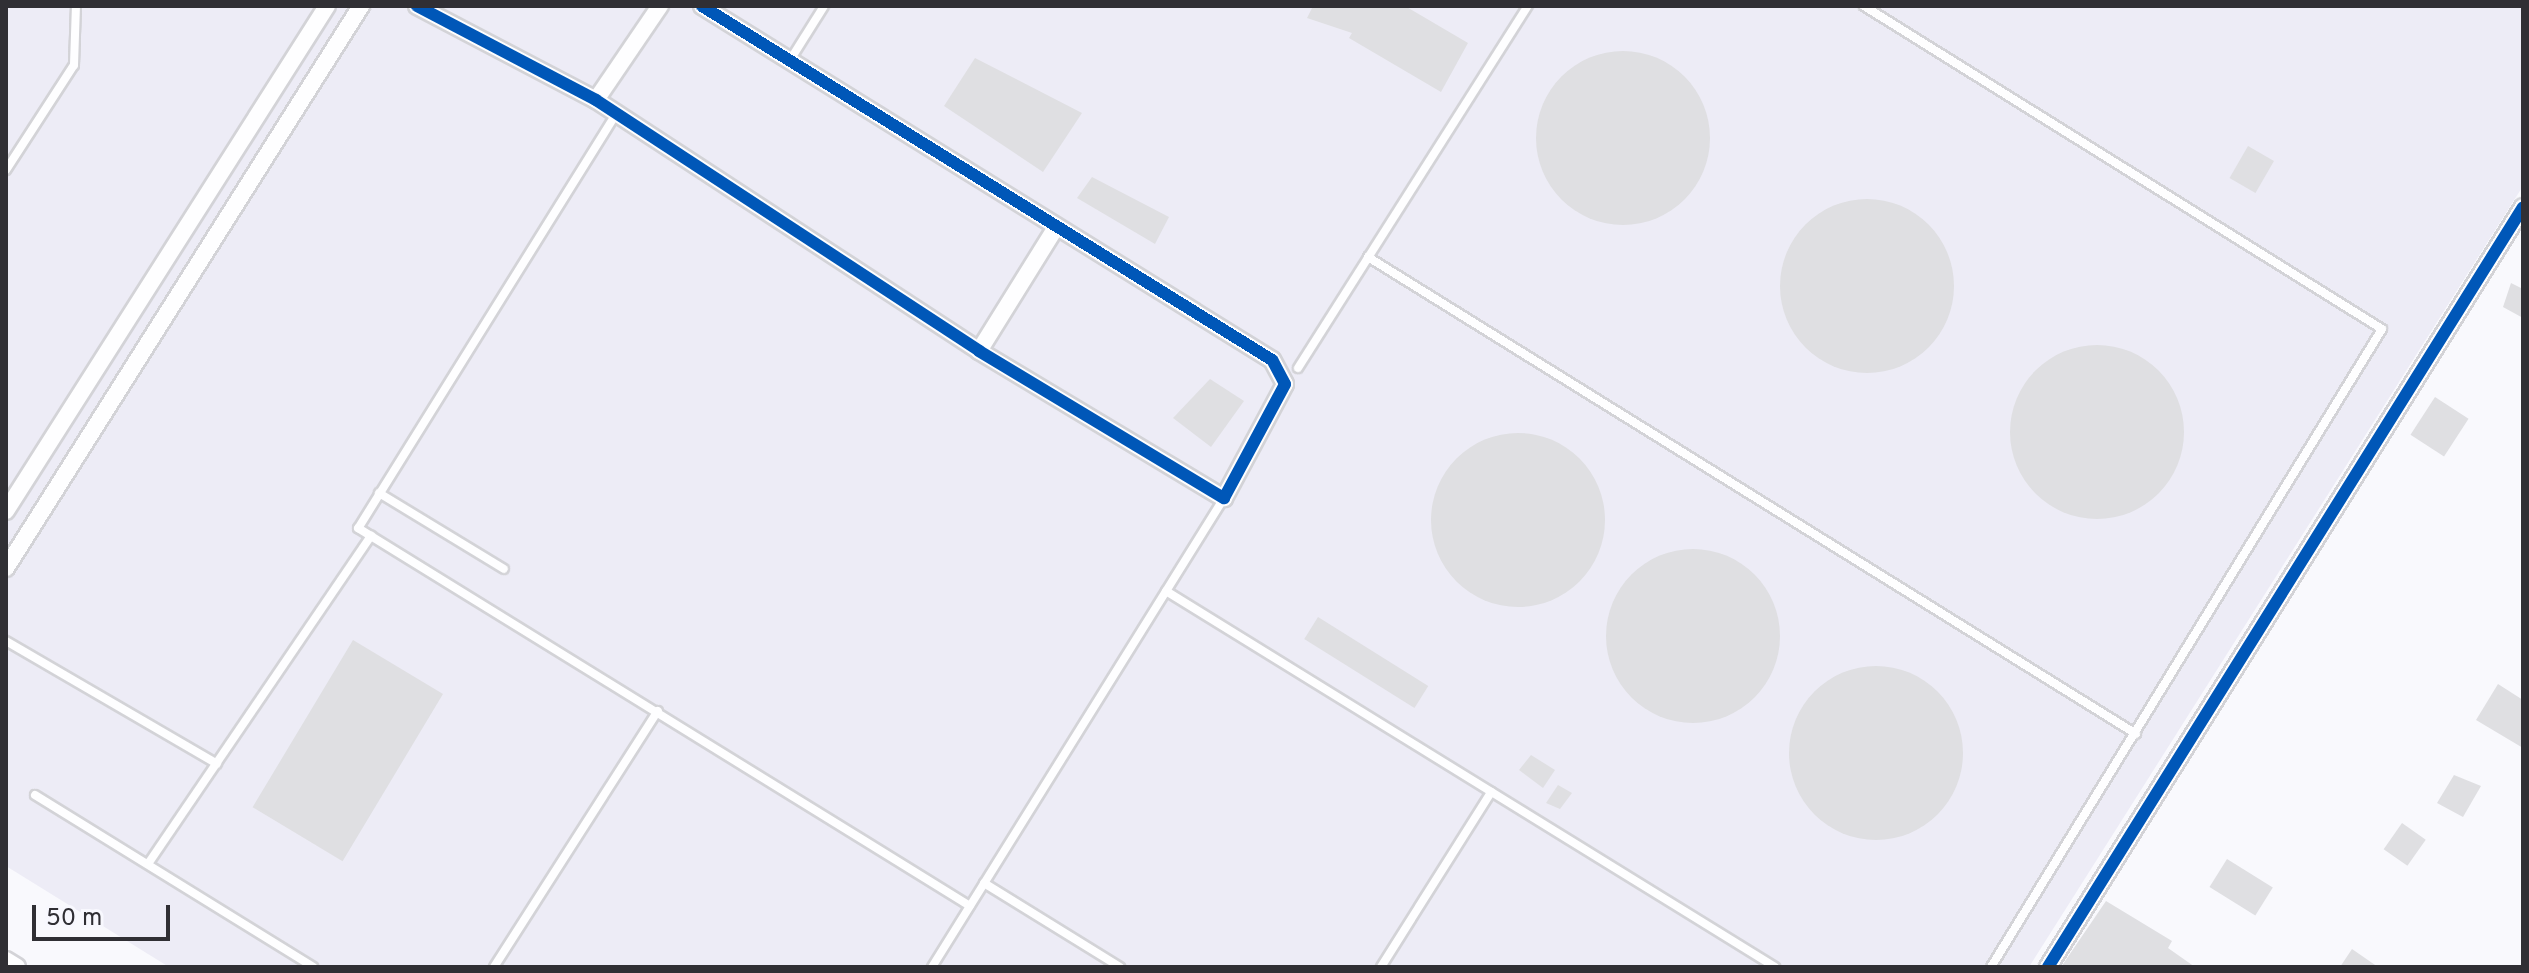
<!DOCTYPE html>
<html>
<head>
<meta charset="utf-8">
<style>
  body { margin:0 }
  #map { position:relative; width:2529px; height:973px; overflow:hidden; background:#f9f9fd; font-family:Overpass,sans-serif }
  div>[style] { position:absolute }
  .built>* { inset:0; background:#edecf6 }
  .building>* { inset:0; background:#dfdfe2; transform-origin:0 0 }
  .round { border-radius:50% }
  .roads { filter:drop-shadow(2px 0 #d3d3d7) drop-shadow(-2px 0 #d3d3d7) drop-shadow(0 2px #d3d3d7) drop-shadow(0 -2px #d3d3d7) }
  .lane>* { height:8px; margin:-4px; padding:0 4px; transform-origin:4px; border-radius:4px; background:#fefeff }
  .street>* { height:16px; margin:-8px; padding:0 8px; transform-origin:8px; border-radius:8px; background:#fefeff }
  .cycleway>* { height:12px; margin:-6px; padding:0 6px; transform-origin:6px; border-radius:6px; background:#0057b8 }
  span { translate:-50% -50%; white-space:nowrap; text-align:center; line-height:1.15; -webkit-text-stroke:8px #f8f8fe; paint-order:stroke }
  .frame { position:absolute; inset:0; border:8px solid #302f34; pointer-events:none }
  .scale { position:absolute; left:32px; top:905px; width:138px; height:36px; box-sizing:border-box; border:4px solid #302f34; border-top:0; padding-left:10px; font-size:24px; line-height:28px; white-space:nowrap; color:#302f34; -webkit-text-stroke:6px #f8f8fe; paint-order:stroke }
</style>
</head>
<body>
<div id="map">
  <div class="built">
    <div style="clip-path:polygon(6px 6px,2523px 6px,2523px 186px,2029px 967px,169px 967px,6px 866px)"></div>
  </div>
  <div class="building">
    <div style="clip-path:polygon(1313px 6px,1405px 6px,1468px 43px,1441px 92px,1349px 38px,1352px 33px,1307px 18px)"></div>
    <div class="round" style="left:1536px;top:51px;width:174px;height:174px"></div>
    <div style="clip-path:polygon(975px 58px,1082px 113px,1043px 172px,944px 106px)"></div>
    <div style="left:2248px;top:146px;width:30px;height:37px;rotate:30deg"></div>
    <div style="clip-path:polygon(1092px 177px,1169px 217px,1155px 244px,1077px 198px)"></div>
    <div class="round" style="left:1780px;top:199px;width:174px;height:174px"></div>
    <div style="clip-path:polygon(2511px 283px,2523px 289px,2523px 318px,2503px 307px)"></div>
    <div class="round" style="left:2010px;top:345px;width:174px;height:174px"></div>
    <div style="clip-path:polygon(1210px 379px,1244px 401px,1211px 447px,1173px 418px)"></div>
    <div style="left:2435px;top:397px;width:40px;height:45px;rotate:33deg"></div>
    <div class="round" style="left:1431px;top:433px;width:174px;height:174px"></div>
    <div class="round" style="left:1606px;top:549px;width:174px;height:174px"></div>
    <div style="left:1318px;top:617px;width:130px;height:26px;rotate:32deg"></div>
    <div style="left:353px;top:640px;width:105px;height:195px;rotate:31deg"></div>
    <div class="round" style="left:1789px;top:666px;width:174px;height:174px"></div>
    <div style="clip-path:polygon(2498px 684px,2523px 700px,2523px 748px,2476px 720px)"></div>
    <div style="clip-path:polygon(1531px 755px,1555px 770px,1543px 788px,1519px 770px)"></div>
    <div style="clip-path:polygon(2454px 775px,2481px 786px,2463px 817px,2437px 803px)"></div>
    <div style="clip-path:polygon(1558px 785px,1572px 793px,1560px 809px,1546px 803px)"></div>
    <div style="left:2402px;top:823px;width:29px;height:32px;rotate:35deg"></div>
    <div style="left:2227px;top:859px;width:54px;height:33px;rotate:32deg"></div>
    <div style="clip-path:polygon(2106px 901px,2172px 941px,2168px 948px,2195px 967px,2061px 967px)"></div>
    <div style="clip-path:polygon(2352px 949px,2378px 967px,2340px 967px)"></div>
  </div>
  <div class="roads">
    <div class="lane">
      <div style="left:1864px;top:6px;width:610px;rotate:31.95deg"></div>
      <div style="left:2382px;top:329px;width:748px;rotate:121.5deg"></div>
      <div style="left:792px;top:57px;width:60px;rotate:-57.9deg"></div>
      <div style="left:616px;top:114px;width:488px;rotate:121.9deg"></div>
      <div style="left:358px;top:528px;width:719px;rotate:31.7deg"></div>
      <div style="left:6px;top:170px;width:125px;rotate:-57.1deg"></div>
      <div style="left:74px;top:65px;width:59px;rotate:-88.1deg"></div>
      <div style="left:1368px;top:257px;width:904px;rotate:31.84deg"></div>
      <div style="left:1298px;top:368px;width:429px;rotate:-57.6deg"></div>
      <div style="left:379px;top:493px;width:146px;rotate:31.3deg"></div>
      <div style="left:1166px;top:591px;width:716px;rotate:31.69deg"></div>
      <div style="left:6px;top:641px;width:244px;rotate:30.2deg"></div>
      <div style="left:35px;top:795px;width:327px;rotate:31.7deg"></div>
      <div style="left:148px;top:864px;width:397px;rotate:-55.8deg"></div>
      <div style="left:984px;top:883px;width:160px;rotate:31.7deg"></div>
      <div style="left:494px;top:967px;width:304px;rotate:-57.4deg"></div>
      <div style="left:932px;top:967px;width:552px;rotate:-58.09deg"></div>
      <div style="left:1381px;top:967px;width:207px;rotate:-57.8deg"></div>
    </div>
    <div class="street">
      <div style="left:417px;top:6px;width:202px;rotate:27.7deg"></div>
      <div style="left:596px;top:100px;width:458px;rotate:33.2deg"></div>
      <div style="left:979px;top:351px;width:286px;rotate:31deg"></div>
      <div style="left:1224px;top:498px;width:129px;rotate:-61.8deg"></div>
      <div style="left:1285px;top:384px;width:27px;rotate:-118deg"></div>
      <div style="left:1272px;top:360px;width:671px;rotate:-148.16deg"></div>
      <div style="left:596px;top:100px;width:114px;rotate:-55.8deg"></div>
      <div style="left:979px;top:351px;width:144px;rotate:-58.1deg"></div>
      <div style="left:6px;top:511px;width:598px;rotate:-57.56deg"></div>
      <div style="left:6px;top:568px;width:665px;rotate:-57.72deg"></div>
      <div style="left:6px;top:960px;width:13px;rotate:32deg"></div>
      <div style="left:2048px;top:967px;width:896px;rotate:-57.99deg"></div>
    </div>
  </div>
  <div class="cycleway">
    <div style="left:417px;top:6px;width:202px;rotate:27.7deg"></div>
    <div style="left:596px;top:100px;width:458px;rotate:33.2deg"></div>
    <div style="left:979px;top:351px;width:286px;rotate:31deg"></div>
    <div style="left:1224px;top:498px;width:129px;rotate:-61.8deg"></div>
    <div style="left:1285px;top:384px;width:27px;rotate:-118deg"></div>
    <div style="left:1272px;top:360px;width:671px;rotate:-148.16deg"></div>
    <div style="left:2048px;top:967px;width:896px;rotate:-57.99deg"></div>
  </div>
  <div class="frame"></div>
  <div class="scale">50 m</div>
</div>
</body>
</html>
